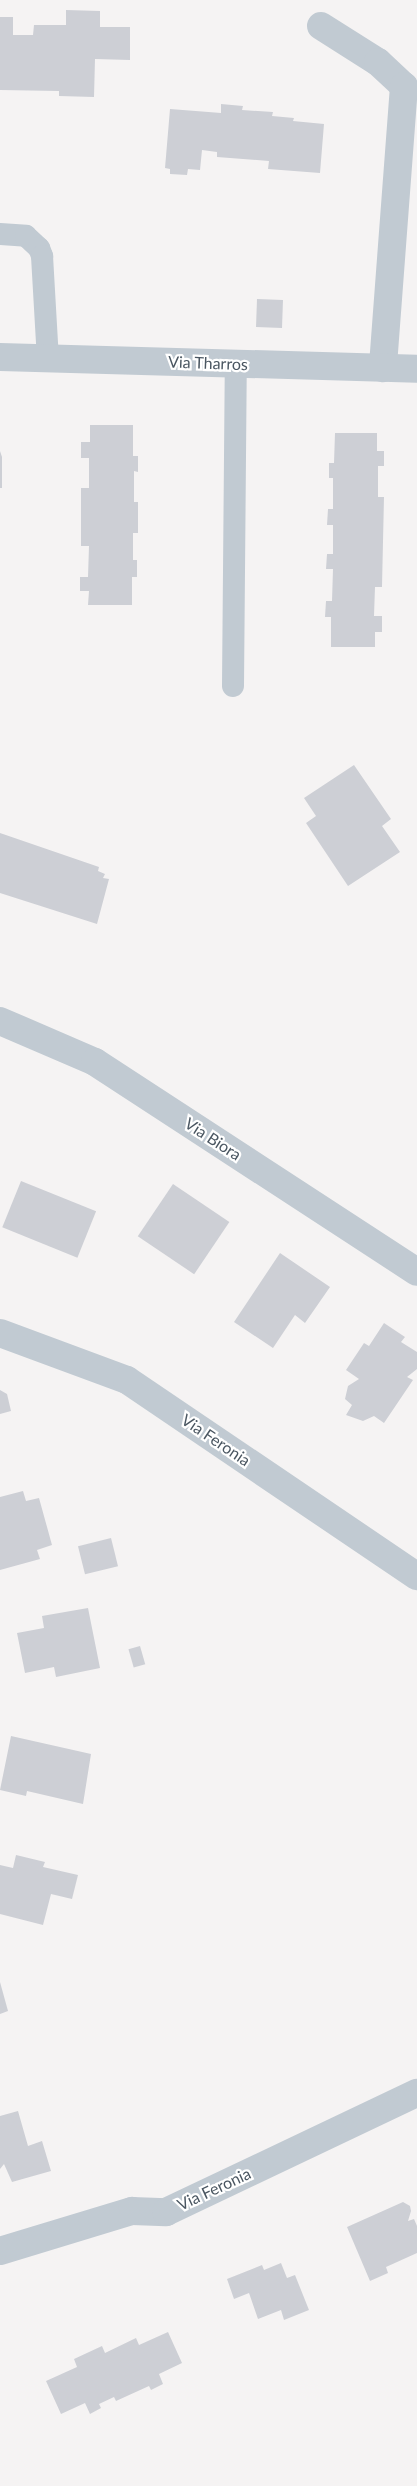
<!DOCTYPE html>
<html>
<head>
<meta charset="utf-8">
<style>
  body { margin:0 }
  #map { position:relative; width:417px; height:2486px; overflow:hidden; background:#f5f3f3; font-family:Lato,sans-serif }
  div>[style] { position:absolute }
  .building>* { inset:0; background:#cdcfd5; transform-origin:0 0 }
  .service>* { height:22px; margin:-11px; padding:0 11px; transform-origin:11px; border-radius:11px; background:#c1cad2 }
  .minor>* { height:28px; margin:-14px; padding:0 14px; transform-origin:14px; border-radius:14px; background:#c1cad2 }
  span { translate:-50% -50%; white-space:nowrap; text-align:center; line-height:1.15; -webkit-text-stroke:4.5px #fff; paint-order:stroke }
  .street-label { font-size:16px; color:#4a5661 }
</style>
</head>
<body>
<div id="map">
  <div class="building">
    <div style="clip-path:polygon(66px 10px,100px 11px,100px 27px,130px 27px,130px 60px,95px 59px,94px 97px,59px 96px,59px 91px,0 90px,0 17px,13px 17px,13px 35px,33px 35px,34px 25px,66px 25px)"></div>
    <div style="clip-path:polygon(221px 104px,243px 106px,242px 110px,273px 112px,272px 116px,294px 118px,293px 121px,324px 124px,320px 173px,268px 169px,269px 161px,217px 157px,217px 152px,202px 150px,200px 170px,188px 169px,187px 175px,170px 174px,170px 169px,165px 168px,170px 109px,221px 113px)"></div>
    <div style="left:257px;top:299px;width:26px;height:28px;rotate:2deg"></div>
    <div style="clip-path:polygon(90px 425px,133px 425px,133px 456px,138px 456px,138px 472px,134px 471px,134px 502px,138px 502px,138px 533px,133px 533px,133px 560px,137px 560px,137px 577px,132px 577px,132px 605px,88px 605px,89px 591px,80px 591px,80px 577px,88px 577px,89px 546px,81px 546px,81px 488px,89px 488px,89px 458px,81px 458px,81px 442px,90px 442px)"></div>
    <div style="clip-path:polygon(335px 433px,377px 433px,377px 451px,384px 451px,384px 466px,378px 466px,378px 497px,384px 497px,382px 587px,375px 587px,374px 616px,382px 616px,382px 632px,375px 632px,375px 647px,331px 647px,331px 617px,325px 617px,326px 601px,332px 601px,333px 569px,326px 569px,327px 554px,333px 554px,333px 525px,327px 525px,328px 509px,333px 509px,333px 478px,329px 478px,329px 463px,334px 463px)"></div>
    <div style="clip-path:polygon(0 451px,2px 457px,2px 488px,0 488px)"></div>
    <div style="clip-path:polygon(354px 765px,391px 819px,382px 826px,400px 852px,348px 886px,306px 823px,316px 816px,304px 798px)"></div>
    <div style="clip-path:polygon(0 833px,99px 867px,98px 871px,105px 874px,103px 878px,109px 879px,97px 924px,0 893px)"></div>
    <div style="left:21px;top:1181px;width:81px;height:50px;rotate:22deg"></div>
    <div style="left:173px;top:1184px;width:68px;height:63px;rotate:34deg"></div>
    <div style="clip-path:polygon(280px 1253px,330px 1287px,305px 1323px,295px 1315px,273px 1348px,234px 1322px)"></div>
    <div style="clip-path:polygon(384px 1323px,405px 1337px,401px 1342px,417px 1352px,417px 1369px,407px 1377px,413px 1380px,384px 1423px,374px 1416px,363px 1421px,346px 1415px,352px 1405px,345px 1399px,348px 1386px,359px 1379px,346px 1370px,364px 1343px,369px 1346px)"></div>
    <div style="clip-path:polygon(0 1390px,7px 1394px,11px 1411px,0 1414px)"></div>
    <div style="clip-path:polygon(23px 1491px,26px 1501px,39px 1498px,52px 1545px,37px 1550px,40px 1559px,0 1570px,0 1497px)"></div>
    <div style="left:111px;top:1538px;width:29px;height:34px;rotate:76deg"></div>
    <div style="clip-path:polygon(88px 1608px,100px 1668px,56px 1677px,54px 1667px,25px 1673px,17px 1633px,44px 1628px,42px 1616px)"></div>
    <div style="left:140px;top:1646px;width:19px;height:12px;rotate:74deg"></div>
    <div style="clip-path:polygon(11px 1736px,91px 1754px,83px 1804px,27px 1791px,26px 1796px,0 1790px)"></div>
    <div style="clip-path:polygon(16px 1855px,45px 1862px,43px 1867px,78px 1875px,72px 1899px,51px 1894px,43px 1925px,0 1914px,0 1865px,13px 1868px)"></div>
    <div style="clip-path:polygon(0 1982px,8px 2011px,0 2014px)"></div>
    <div style="clip-path:polygon(18px 2111px,28px 2146px,42px 2141px,51px 2171px,12px 2182px,4px 2164px,0 2169px,0 2116px)"></div>
    <div style="clip-path:polygon(403px 2202px,410px 2206px,411px 2211px,408px 2221px,414px 2219px,417px 2226px,417px 2253px,386px 2267px,388px 2273px,370px 2281px,347px 2227px)"></div>
    <div style="clip-path:polygon(281px 2263px,287px 2278px,295px 2275px,309px 2310px,284px 2320px,281px 2310px,258px 2319px,249px 2293px,234px 2299px,227px 2279px,262px 2265px,264px 2270px)"></div>
    <div style="clip-path:polygon(168px 2332px,182px 2363px,159px 2374px,163px 2384px,151px 2390px,149px 2386px,116px 2401px,114px 2397px,99px 2404px,101px 2408px,90px 2414px,85px 2403px,61px 2414px,46px 2381px,77px 2367px,74px 2359px,102px 2346px,105px 2353px,136px 2338px,139px 2345px)"></div>
  </div>
  <div class="service">
    <div style="left:0;top:234px;width:26px;rotate:4deg"></div>
    <div style="left:26px;top:236px;width:18px;rotate:43deg"></div>
    <div style="left:39px;top:248px;width:9px;rotate:69deg"></div>
    <div style="left:42px;top:256px;width:103px;rotate:86.7deg"></div>
    <div style="left:233px;top:686px;width:322px;rotate:-89.5deg"></div>
  </div>
  <div class="minor">
    <div style="left:321px;top:26px;width:67px;rotate:32.3deg"></div>
    <div style="left:378px;top:62px;width:35px;rotate:43deg"></div>
    <div style="left:404px;top:86px;width:283px;rotate:94.3deg"></div>
    <div style="left:0;top:357px;width:417px;rotate:1.6deg"></div>
    <div style="left:0;top:1021px;width:103px;rotate:23.3deg"></div>
    <div style="left:95px;top:1062px;width:384px;rotate:33.1deg"></div>
    <div style="left:0;top:1333px;width:135px;rotate:20.3deg"></div>
    <div style="left:127px;top:1380px;width:350px;rotate:34.1deg"></div>
    <div style="left:0;top:2251px;width:138px;rotate:-16.9deg"></div>
    <div style="left:132px;top:2211px;width:34px;rotate:2deg"></div>
    <div style="left:166px;top:2212px;width:278px;rotate:-25.4deg"></div>
  </div>
  <div class="street-label">
    <span style="left:208px;top:363px;rotate:2deg">Via Tharros</span>
    <span style="left:213px;top:1139px;rotate:33deg">Via Biora</span>
    <span style="left:216px;top:1440px;rotate:34deg">Via Feronia</span>
    <span style="left:214px;top:2189px;rotate:-25deg">Via Feronia</span>
  </div>
</div>
</body>
</html>
